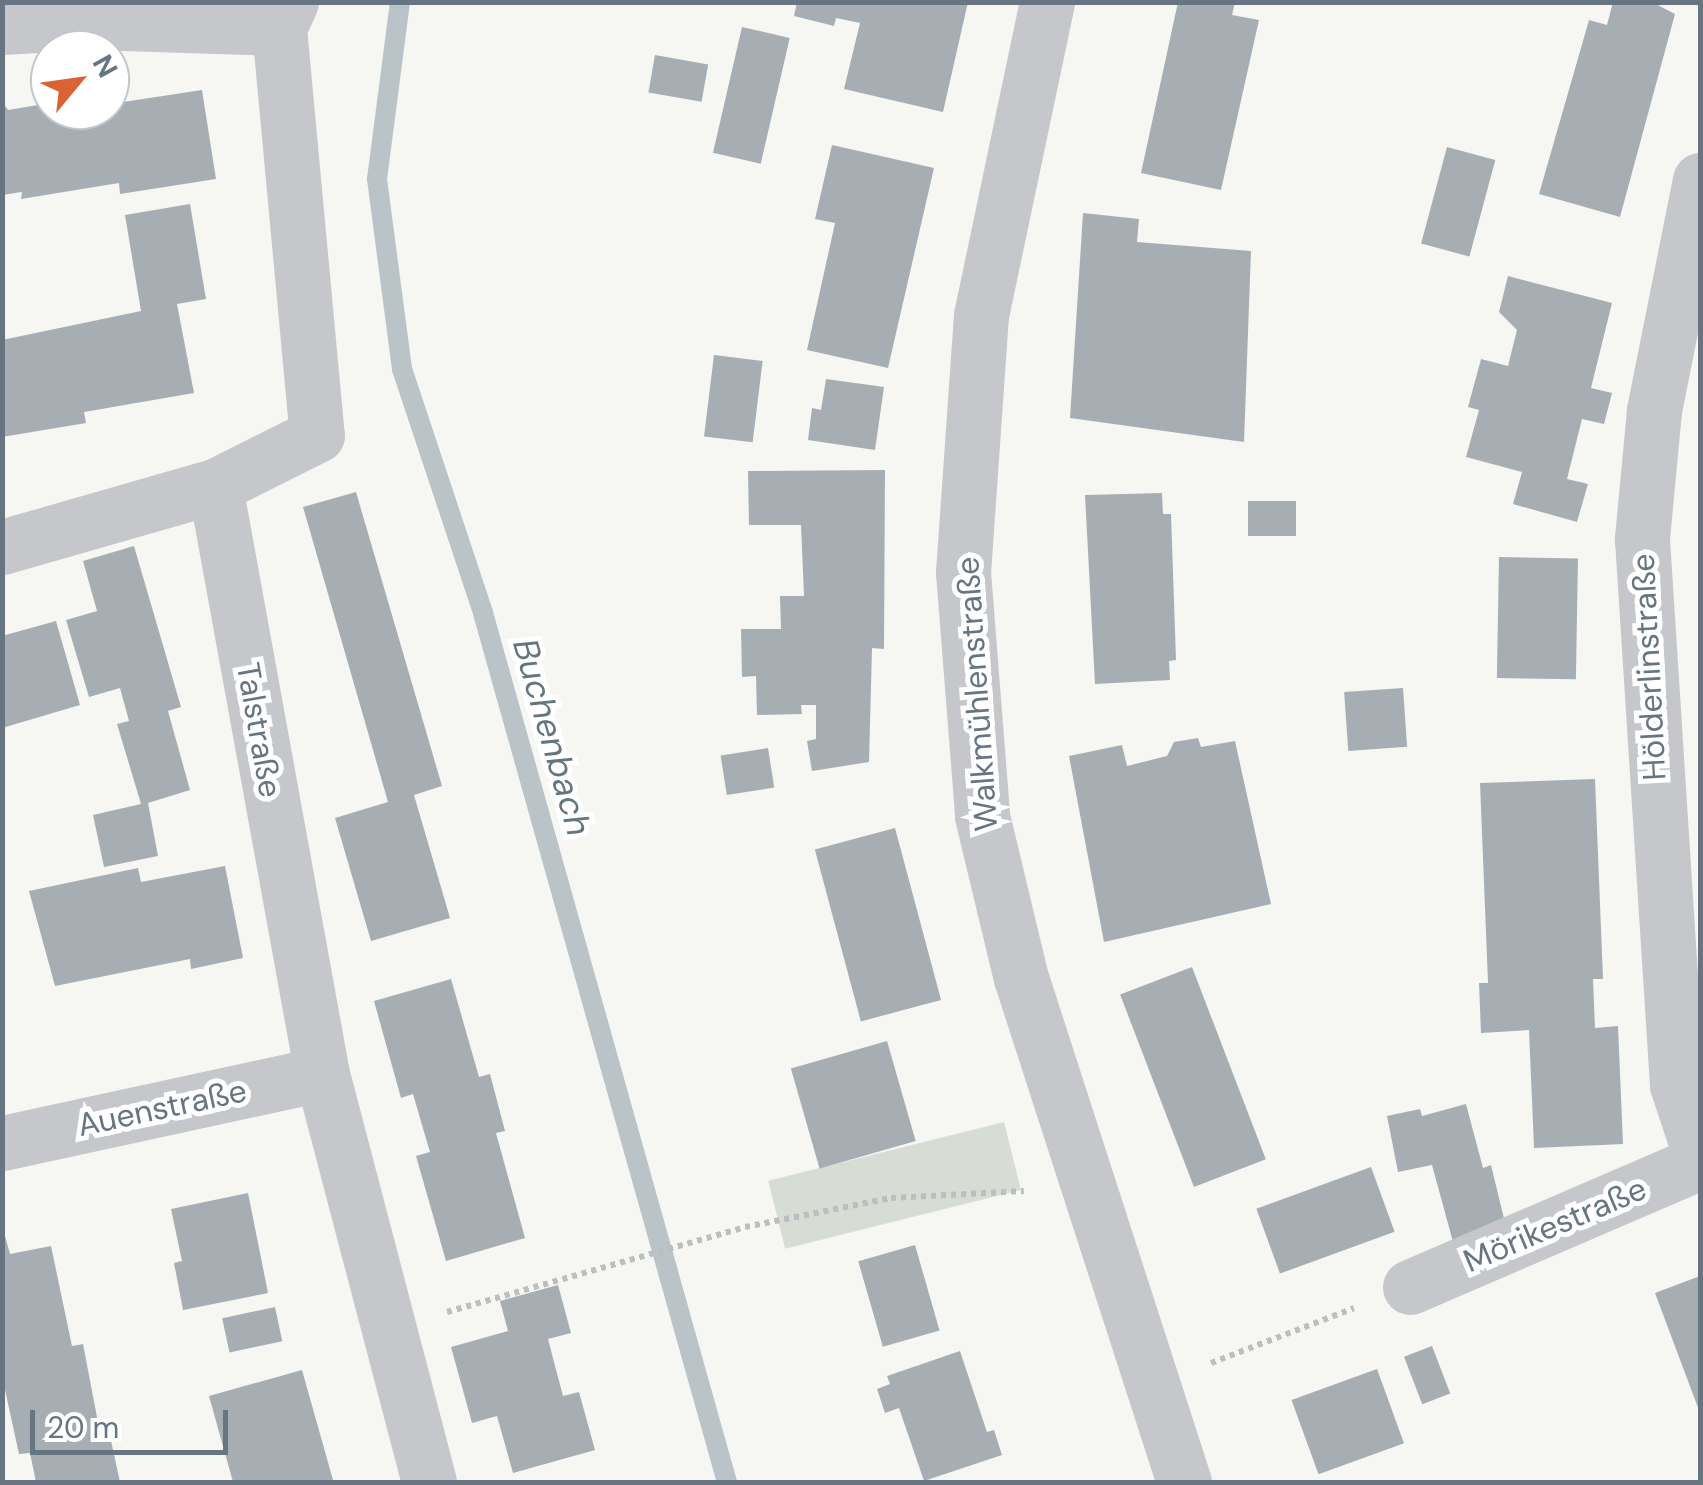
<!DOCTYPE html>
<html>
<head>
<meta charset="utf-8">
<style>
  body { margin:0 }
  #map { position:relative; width:1703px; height:1485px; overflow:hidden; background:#f6f6f3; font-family:"DM Sans",sans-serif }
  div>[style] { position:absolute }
  .green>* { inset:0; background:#d7ddd4; transform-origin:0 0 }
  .stream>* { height:20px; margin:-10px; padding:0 10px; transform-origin:10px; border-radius:10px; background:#bac3c8 }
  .building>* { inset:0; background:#a7aeb3; transform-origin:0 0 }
  .path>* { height:6px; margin-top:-3px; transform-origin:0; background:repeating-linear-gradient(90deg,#bcbec0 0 5px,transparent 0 10px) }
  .minor>* { height:55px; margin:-27.5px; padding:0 27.5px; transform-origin:27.5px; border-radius:27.5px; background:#c5c7cb }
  span { translate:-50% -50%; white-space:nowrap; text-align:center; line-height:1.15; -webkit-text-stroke:10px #fff; paint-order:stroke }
  .street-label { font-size:32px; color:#677482 }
  .water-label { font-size:35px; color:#63757f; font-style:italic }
  .frame { position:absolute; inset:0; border:5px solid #677482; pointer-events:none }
  .north { position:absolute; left:30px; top:30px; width:100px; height:100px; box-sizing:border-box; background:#fff; border:2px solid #c2c7cd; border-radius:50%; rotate:61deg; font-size:28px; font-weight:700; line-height:40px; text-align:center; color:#677482 }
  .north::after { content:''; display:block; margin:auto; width:35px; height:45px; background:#d76432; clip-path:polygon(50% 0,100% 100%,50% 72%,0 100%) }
  .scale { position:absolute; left:30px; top:1410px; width:198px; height:45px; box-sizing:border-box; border:5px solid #677482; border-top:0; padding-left:12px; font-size:30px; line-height:35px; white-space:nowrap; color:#677482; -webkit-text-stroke:8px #fff; paint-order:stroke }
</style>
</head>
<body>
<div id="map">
  <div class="green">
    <div style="left:1004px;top:1122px;width:70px;height:243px;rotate:76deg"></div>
  </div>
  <div class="stream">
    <div style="left:400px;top:2px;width:178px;rotate:97.4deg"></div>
    <div style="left:377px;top:179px;width:192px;rotate:82.5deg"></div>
    <div style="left:402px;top:369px;width:257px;rotate:71.6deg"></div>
    <div style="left:483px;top:613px;width:903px;rotate:74.32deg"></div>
  </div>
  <div class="building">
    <div style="clip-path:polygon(797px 2px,968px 2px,943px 112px,844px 89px,860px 23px,836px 18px,834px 26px,794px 16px)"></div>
    <div style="clip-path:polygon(1178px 2px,1235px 2px,1232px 15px,1259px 20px,1221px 190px,1141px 173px)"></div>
    <div style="clip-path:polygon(1613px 2px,1652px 2px,1675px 14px,1620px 217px,1539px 194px,1589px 20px,1607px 25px)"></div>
    <div style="left:742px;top:27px;width:49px;height:129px;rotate:13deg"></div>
    <div style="left:655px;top:55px;width:54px;height:38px;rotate:10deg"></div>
    <div style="clip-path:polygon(202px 90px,216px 179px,120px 194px,119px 183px,21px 199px,22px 192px,2px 195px,2px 101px,8px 110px,50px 103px,50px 110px,110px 110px,110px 104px)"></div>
    <div style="clip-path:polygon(832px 145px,934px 168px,888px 368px,807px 350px,835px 223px,815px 219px)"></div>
    <div style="left:1447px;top:147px;width:50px;height:100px;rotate:15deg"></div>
    <div style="clip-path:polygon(190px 204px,206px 299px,177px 304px,194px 393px,84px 412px,86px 423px,2px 437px,2px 340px,141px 311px,125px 215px)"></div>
    <div style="clip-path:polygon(1083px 213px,1139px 219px,1137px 242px,1251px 251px,1244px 442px,1070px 418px)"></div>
    <div style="clip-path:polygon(1508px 276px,1612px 303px,1591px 388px,1612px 393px,1604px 424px,1582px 419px,1567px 479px,1588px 484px,1577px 522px,1513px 504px,1522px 472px,1466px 457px,1479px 410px,1468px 407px,1481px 359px,1508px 366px,1517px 330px,1499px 312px)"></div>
    <div style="left:714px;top:355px;width:49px;height:82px;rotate:7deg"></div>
    <div style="clip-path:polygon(826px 379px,884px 387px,875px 450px,808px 440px,812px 408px,821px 410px)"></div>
    <div style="clip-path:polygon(885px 470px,884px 649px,872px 648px,869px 762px,812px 771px,807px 741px,816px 739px,816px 705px,801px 705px,802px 714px,757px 715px,756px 676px,742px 677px,741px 629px,781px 629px,780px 596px,804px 596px,801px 525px,749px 525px,748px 471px)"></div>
    <div style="clip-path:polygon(356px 492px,442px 786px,414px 795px,450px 918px,371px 941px,335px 818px,388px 802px,303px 507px)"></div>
    <div style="clip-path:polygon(1162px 493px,1163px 514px,1171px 514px,1176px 660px,1169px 661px,1170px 680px,1095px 684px,1085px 495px)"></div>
    <div style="left:1248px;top:501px;width:48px;height:35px"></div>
    <div style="clip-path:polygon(134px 546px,181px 707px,168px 711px,190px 790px,148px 803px,158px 856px,104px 867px,93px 815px,141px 804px,117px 724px,129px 721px,120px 688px,89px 697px,66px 620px,97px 611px,83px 561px)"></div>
    <div style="left:1499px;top:557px;width:79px;height:121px;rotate:1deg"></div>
    <div style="clip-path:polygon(56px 621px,80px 705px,2px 728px,2px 636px)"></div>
    <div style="left:1403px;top:688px;width:59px;height:59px;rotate:86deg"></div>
    <div style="clip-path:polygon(1198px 738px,1201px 747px,1235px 741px,1271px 904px,1104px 942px,1069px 756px,1122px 745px,1127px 766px,1167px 756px,1174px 742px)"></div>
    <div style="left:768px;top:748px;width:40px;height:48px;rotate:81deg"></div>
    <div style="clip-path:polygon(1595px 779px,1603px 979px,1593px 979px,1595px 1028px,1618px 1026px,1623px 1144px,1534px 1148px,1529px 1030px,1481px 1033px,1479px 983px,1488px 983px,1480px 783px)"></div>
    <div style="left:895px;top:828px;width:178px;height:83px;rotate:75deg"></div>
    <div style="clip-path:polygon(225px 866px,243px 958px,191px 969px,190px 959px,55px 986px,29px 891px,138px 868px,141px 882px)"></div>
    <div style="left:1192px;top:967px;width:206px;height:77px;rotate:69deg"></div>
    <div style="clip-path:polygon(451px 979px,479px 1077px,490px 1074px,505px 1131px,496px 1133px,525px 1238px,446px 1261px,416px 1156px,430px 1152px,422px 1125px,413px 1094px,401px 1098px,374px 1001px)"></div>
    <div style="left:887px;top:1041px;width:104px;height:100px;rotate:74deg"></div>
    <div style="clip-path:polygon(1466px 1104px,1483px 1168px,1491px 1165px,1508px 1235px,1456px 1253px,1432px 1165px,1398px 1172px,1387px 1116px,1420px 1109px,1422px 1116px)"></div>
    <div style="left:1371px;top:1167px;width:69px;height:122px;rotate:70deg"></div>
    <div style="clip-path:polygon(248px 1193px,268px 1293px,183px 1310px,174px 1263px,182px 1261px,171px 1209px)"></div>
    <div style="clip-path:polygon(2px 1225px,10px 1254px,51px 1246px,72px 1346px,83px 1344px,101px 1438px,110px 1436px,120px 1482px,36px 1482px,30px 1453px,19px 1454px,2px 1376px)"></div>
    <div style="left:915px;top:1245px;width:89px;height:59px;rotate:74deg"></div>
    <div style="clip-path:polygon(1700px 1276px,1700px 1413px,1655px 1293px)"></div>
    <div style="clip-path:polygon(558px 1285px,571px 1333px,548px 1339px,563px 1396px,579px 1392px,595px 1450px,513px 1473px,497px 1416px,472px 1423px,451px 1347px,508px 1331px,500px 1301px)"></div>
    <div style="left:275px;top:1307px;width:35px;height:54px;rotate:78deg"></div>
    <div style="left:1432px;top:1346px;width:51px;height:30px;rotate:69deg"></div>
    <div style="clip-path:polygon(960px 1351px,987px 1432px,994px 1430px,1002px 1455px,924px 1481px,899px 1408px,885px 1413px,877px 1389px,890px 1384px,887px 1376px)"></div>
    <div style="left:1377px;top:1369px;width:79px;height:91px;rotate:70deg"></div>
    <div style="clip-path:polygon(302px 1370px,333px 1480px,233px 1482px,209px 1396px)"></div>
  </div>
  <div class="path">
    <div style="left:447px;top:1312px;width:310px;rotate:-15.9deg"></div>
    <div style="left:745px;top:1227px;width:149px;rotate:-11.2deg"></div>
    <div style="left:891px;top:1198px;width:133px;rotate:-3deg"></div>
    <div style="left:1211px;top:1363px;width:153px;rotate:-21deg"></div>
  </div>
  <div class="minor">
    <div style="left:291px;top:2px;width:29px;rotate:115deg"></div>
    <div style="left:279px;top:28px;width:409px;rotate:84.7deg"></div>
    <div style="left:317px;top:435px;width:114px;rotate:153.4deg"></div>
    <div style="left:215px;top:486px;width:598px;rotate:79.69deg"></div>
    <div style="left:322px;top:1074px;width:422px;rotate:75.3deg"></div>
    <div style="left:1047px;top:2px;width:320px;rotate:101.9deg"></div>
    <div style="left:981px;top:315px;width:258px;rotate:94deg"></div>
    <div style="left:963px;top:572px;width:245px;rotate:85.5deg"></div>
    <div style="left:982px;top:816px;width:167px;rotate:76.5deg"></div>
    <div style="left:1021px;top:978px;width:530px;rotate:72.08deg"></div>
    <div style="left:2px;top:27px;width:88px;rotate:-3.3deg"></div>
    <div style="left:90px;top:22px;width:189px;rotate:1.8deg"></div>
    <div style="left:1700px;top:180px;width:236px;rotate:101.3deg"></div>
    <div style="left:1654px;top:411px;width:129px;rotate:95.4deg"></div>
    <div style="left:1642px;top:539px;width:547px;rotate:86.33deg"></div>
    <div style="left:1677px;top:1085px;width:73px;rotate:71.6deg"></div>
    <div style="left:2px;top:547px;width:222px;rotate:-16deg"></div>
    <div style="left:2px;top:1143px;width:327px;rotate:-12.2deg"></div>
    <div style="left:1410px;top:1287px;width:316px;rotate:-23.3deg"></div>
  </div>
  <div class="street-label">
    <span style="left:1649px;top:667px;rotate:-93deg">Hölderlinstraße</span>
    <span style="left:977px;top:694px;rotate:-94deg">Walkmühlenstraße</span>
    <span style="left:259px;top:730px;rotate:80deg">Talstraße</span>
    <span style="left:162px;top:1108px;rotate:-12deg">Auenstraße</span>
    <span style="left:1555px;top:1225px;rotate:-23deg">Mörikestraße</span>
  </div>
  <div class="water-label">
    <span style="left:552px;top:737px;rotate:74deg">Buchenbach</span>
  </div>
  <div class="frame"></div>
  <div class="north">N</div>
  <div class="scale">20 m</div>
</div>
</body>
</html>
